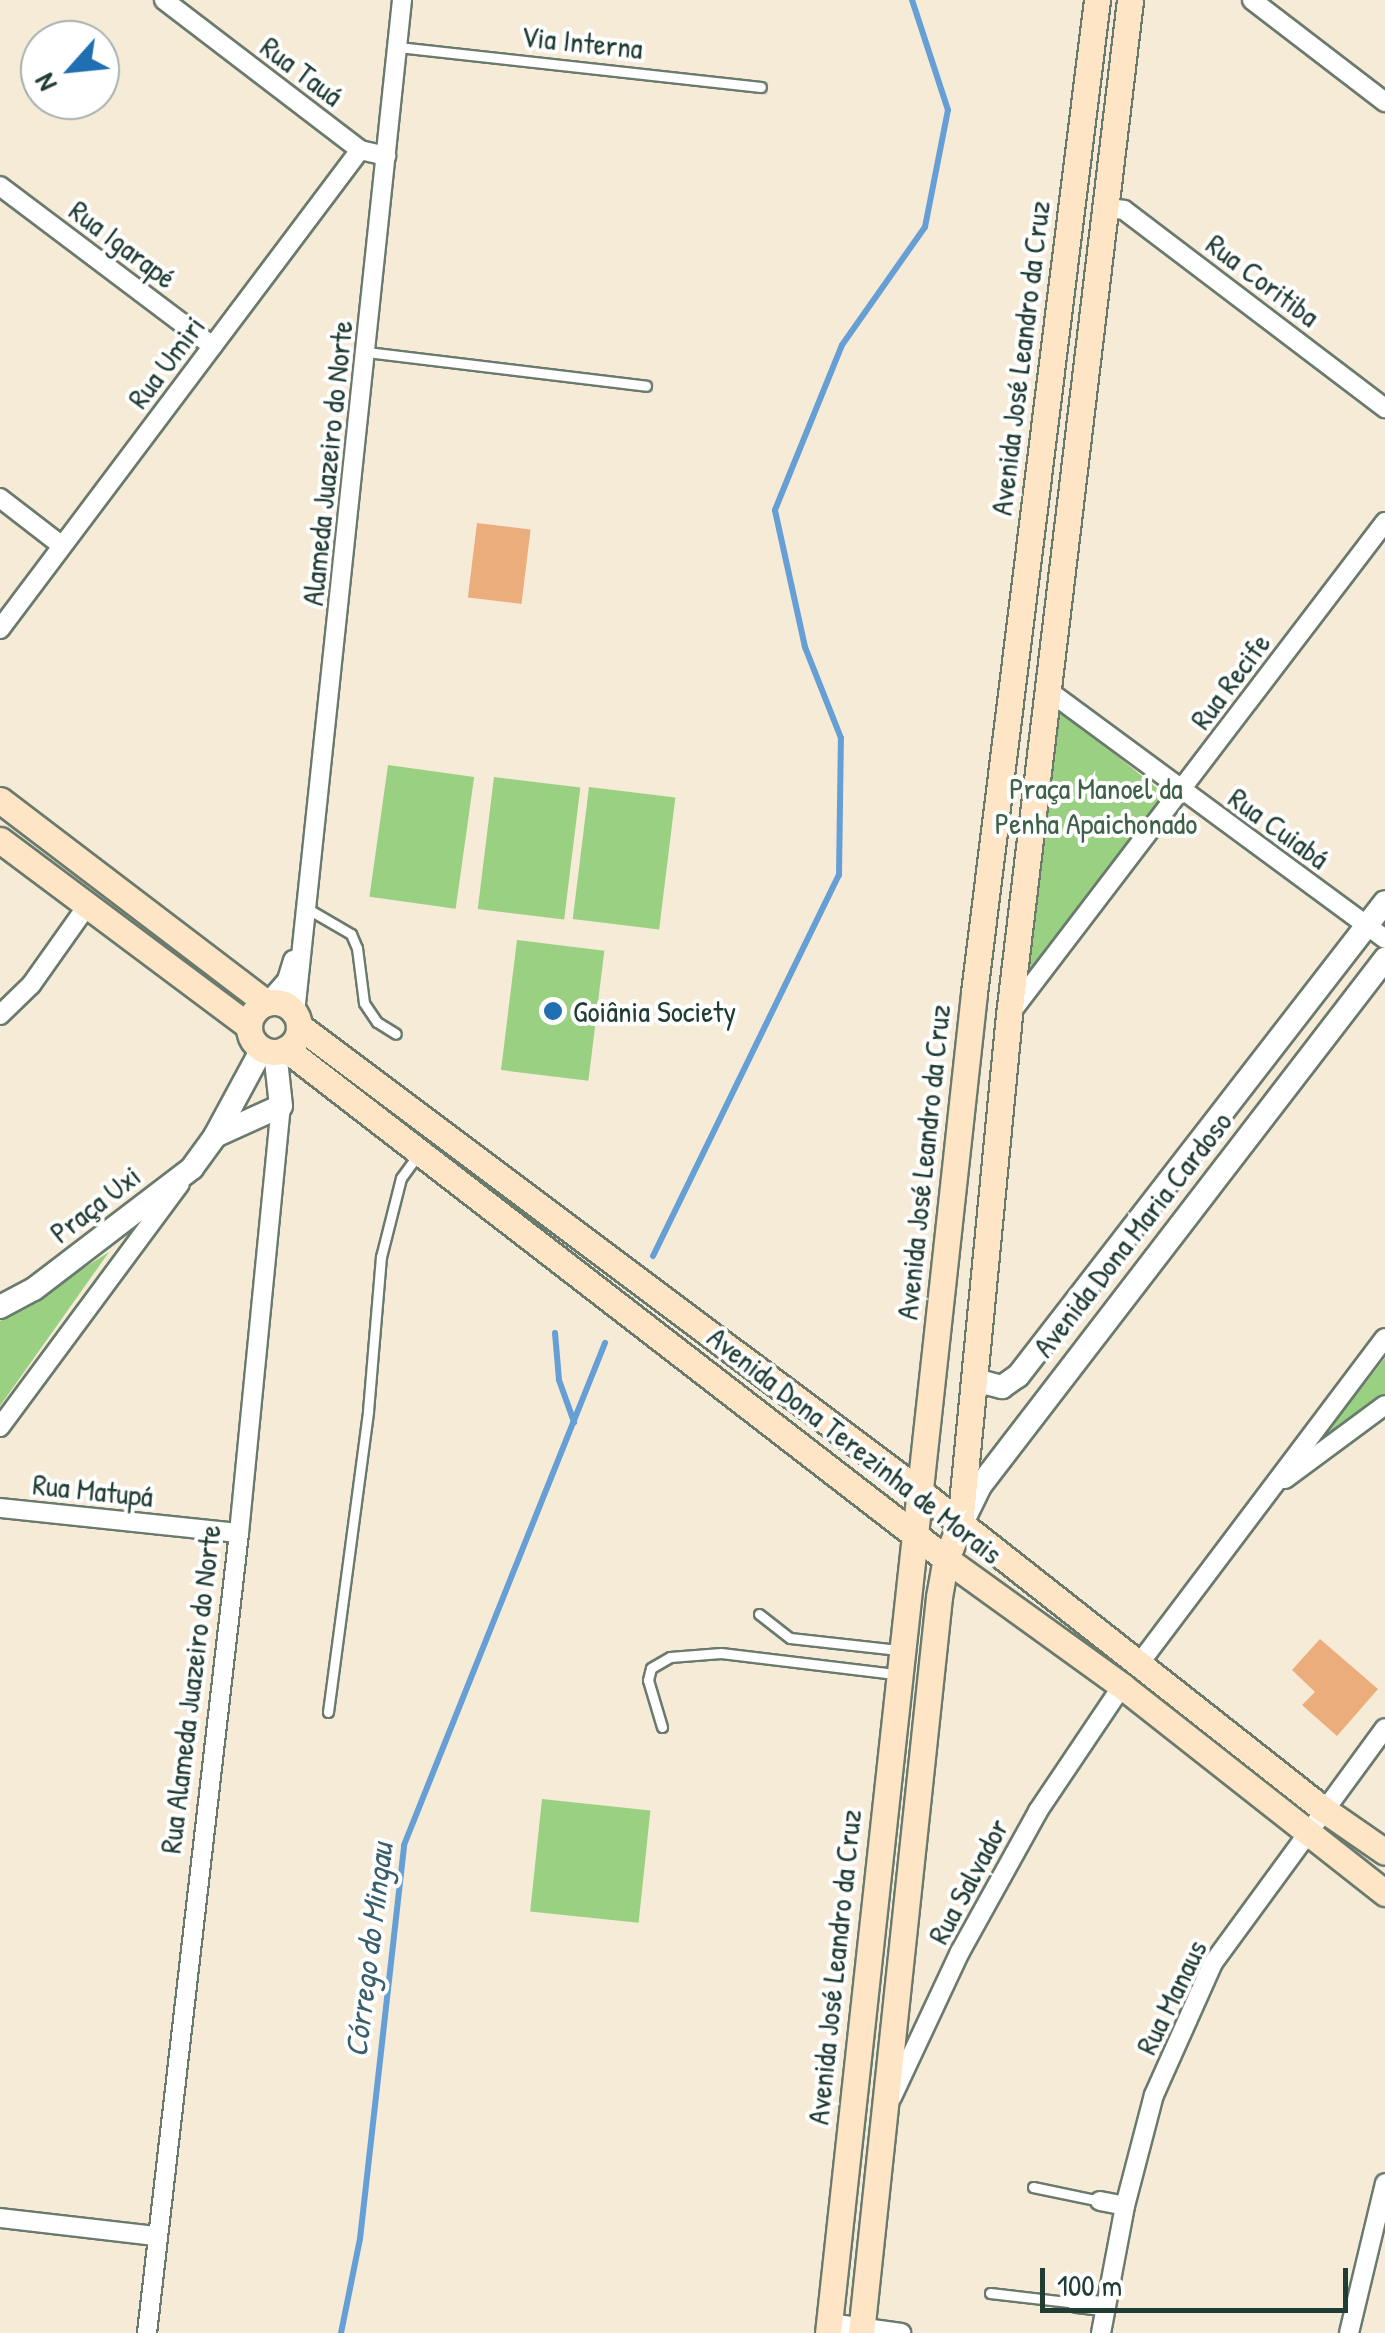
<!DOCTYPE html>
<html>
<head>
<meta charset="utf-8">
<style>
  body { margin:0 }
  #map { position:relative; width:1385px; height:2333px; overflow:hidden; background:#f5ebd7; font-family:"Patrick Hand",sans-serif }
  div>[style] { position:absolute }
  .green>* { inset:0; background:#9ad081; transform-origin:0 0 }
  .stream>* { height:6px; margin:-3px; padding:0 3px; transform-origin:3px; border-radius:3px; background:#659fd5 }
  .building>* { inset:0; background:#ecad7c; transform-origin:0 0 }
  .roads { filter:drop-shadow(2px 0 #6a7a6d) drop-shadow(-2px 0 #6a7a6d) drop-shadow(0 2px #6a7a6d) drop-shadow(0 -2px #6a7a6d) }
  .service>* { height:9px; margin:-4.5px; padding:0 4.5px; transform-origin:4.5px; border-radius:4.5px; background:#fff }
  .minor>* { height:18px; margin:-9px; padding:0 9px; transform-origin:9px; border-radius:9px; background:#fff }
  .tertiary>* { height:22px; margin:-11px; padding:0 11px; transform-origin:11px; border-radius:11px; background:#fff }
  .secondary>* { height:25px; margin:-12.5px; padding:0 12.5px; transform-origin:12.5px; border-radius:12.5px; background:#fee5c5 }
  .secondary>.ring { margin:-12.5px; padding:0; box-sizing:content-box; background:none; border:25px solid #fee5c5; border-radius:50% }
  .dots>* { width:28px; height:28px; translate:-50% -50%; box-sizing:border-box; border:5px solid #fff; border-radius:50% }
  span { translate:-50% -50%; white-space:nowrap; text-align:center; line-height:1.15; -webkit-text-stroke:8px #fff; paint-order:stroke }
  .street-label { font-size:30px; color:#1f3d34 }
  .park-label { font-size:30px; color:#3e6247 }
  .poi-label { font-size:30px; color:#1f3d34 }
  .left { translate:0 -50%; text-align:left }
  .water-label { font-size:32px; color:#385f6c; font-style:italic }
  .north { position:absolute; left:20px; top:20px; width:100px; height:100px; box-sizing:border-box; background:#fff; border:2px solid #a5b1ae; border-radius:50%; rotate:243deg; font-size:28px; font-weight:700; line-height:40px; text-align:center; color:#1f3d34 }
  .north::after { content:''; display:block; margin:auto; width:35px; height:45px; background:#1f6fb2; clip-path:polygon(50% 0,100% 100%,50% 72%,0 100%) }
  .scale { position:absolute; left:1040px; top:2268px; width:308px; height:45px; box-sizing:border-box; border:5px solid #1f3d34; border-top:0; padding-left:12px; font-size:30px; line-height:35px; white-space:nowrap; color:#1f3d34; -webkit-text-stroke:8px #fff; paint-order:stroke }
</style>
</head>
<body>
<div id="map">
  <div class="green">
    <div style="clip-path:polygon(1054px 705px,1168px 797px,1026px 976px)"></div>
    <div style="left:388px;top:765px;width:87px;height:133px;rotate:8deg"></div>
    <div style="left:494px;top:777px;width:87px;height:133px;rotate:7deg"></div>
    <div style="left:589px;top:787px;width:87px;height:133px;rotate:7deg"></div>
    <div style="left:517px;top:940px;width:88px;height:131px;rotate:7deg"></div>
    <div style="clip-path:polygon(109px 1252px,0 1406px,0 1321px)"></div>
    <div style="clip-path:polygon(1385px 1358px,1385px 1398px,1306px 1458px)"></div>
    <div style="left:542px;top:1799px;width:109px;height:113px;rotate:6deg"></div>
  </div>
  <div class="stream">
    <div style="left:653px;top:1256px;width:424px;rotate:-64deg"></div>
    <div style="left:839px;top:875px;width:137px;rotate:-89.2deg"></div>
    <div style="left:841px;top:738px;width:98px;rotate:-111.6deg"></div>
    <div style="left:805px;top:647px;width:140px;rotate:-102.4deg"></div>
    <div style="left:775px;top:510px;width:178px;rotate:-67.9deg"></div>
    <div style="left:842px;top:345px;width:144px;rotate:-54.9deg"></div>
    <div style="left:925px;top:227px;width:119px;rotate:-78.9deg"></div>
    <div style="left:948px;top:110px;width:116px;rotate:-108.1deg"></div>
    <div style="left:555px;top:1333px;width:47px;rotate:85.1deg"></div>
    <div style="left:559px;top:1380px;width:45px;rotate:70.3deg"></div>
    <div style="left:341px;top:2333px;width:96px;rotate:-78.6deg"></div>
    <div style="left:360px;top:2239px;width:396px;rotate:-83.6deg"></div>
    <div style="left:404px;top:1845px;width:541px;rotate:-68.18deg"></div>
  </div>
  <div class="building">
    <div style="left:477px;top:523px;width:54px;height:75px;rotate:7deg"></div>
    <div style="clip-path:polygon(1320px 1639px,1378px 1689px,1337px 1736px,1302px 1705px,1315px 1692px,1292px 1670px)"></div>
  </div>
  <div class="roads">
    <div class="service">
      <div style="left:398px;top:47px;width:365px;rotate:6.3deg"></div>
      <div style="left:367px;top:352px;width:281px;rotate:6.9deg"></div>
      <div style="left:308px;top:909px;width:50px;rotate:30.2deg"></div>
      <div style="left:351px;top:934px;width:15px;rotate:67deg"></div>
      <div style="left:357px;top:948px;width:55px;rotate:82.7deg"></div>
      <div style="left:364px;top:1003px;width:23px;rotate:56deg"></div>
      <div style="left:377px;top:1022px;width:22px;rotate:32deg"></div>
      <div style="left:759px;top:1614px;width:39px;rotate:38deg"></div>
      <div style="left:790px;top:1638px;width:109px;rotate:6.3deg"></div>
      <div style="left:328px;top:1712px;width:304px;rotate:-82.4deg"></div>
      <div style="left:368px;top:1411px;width:155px;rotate:-85.2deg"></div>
      <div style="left:381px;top:1257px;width:81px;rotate:-75.8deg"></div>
      <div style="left:401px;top:1178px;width:29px;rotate:-54deg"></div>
      <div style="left:662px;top:1727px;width:49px;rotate:-106.6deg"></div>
      <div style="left:648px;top:1680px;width:12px;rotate:-76deg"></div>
      <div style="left:651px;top:1668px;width:22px;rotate:-30deg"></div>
      <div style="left:670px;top:1657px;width:51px;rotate:-4.5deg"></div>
      <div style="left:721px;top:1653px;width:175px;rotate:6.9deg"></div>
      <div style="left:1033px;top:2187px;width:68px;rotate:11.8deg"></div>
      <div style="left:990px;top:2293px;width:88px;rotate:6.6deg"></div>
    </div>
    <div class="minor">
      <div style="left:164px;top:0;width:247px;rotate:37.4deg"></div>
      <div style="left:1252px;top:0;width:168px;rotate:37.5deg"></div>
      <div style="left:0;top:186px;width:266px;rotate:37deg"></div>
      <div style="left:1103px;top:208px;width:21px;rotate:5deg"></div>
      <div style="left:1124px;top:210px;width:328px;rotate:37.2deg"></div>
      <div style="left:0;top:498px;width:78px;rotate:37.7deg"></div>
      <div style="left:0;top:629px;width:599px;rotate:-53.07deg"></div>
      <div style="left:360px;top:150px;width:27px;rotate:13deg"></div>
      <div style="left:1046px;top:689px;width:421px;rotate:36.4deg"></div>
      <div style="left:268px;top:1002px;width:29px;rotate:-49deg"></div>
      <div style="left:287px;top:980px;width:21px;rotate:-73deg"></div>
      <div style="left:1012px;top:1011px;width:615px;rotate:-52.66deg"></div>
      <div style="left:295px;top:1013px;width:1019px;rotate:-83.97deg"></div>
      <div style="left:0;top:1015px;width:43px;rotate:-44.1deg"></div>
      <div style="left:31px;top:985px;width:97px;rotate:-54.7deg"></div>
      <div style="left:0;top:1427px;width:302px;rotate:-53.5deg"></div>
      <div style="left:1285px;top:1479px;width:124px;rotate:-36.5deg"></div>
      <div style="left:0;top:1508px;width:240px;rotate:6deg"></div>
      <div style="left:1139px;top:1664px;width:408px;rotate:-53deg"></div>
      <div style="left:892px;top:2097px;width:160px;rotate:-64.9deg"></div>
      <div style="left:960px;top:1952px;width:161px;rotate:-61deg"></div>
      <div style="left:1038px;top:1811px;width:151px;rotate:-56.1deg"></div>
      <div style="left:1100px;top:2201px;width:25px;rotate:11deg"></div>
      <div style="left:0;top:2218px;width:156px;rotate:6.6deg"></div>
      <div style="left:1077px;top:2303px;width:26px;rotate:7deg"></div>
      <div style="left:829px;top:2323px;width:73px;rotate:7.9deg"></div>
      <div style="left:147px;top:2333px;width:805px;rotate:-83.44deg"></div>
      <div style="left:239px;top:1533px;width:429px;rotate:-84.4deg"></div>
      <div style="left:1101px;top:2333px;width:129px;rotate:-79.3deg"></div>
      <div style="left:1125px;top:2206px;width:115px;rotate:-75.4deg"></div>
      <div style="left:1154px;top:2095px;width:145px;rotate:-65.9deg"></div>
      <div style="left:1213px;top:1963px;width:291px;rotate:-53.8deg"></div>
      <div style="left:1349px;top:2333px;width:154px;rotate:-76.5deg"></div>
    </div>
    <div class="tertiary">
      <div style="left:215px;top:1136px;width:72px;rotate:-24.4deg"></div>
      <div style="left:281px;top:1106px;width:54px;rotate:-96.3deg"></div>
      <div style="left:0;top:1307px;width:38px;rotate:-28deg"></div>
      <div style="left:34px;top:1289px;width:199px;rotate:-37.4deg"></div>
      <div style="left:192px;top:1168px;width:39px;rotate:-54deg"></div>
      <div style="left:215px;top:1136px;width:99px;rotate:-61.6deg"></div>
      <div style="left:975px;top:1380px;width:28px;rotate:15deg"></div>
      <div style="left:1002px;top:1387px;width:19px;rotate:-35deg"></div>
      <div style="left:1018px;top:1376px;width:599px;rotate:-52.25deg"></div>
      <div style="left:964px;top:1519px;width:37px;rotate:-64deg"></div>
      <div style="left:980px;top:1486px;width:665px;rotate:-52.46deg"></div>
    </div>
    <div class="secondary">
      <div style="left:0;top:800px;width:335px;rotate:37.3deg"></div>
      <div style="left:0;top:840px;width:311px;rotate:36.8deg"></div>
      <div class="ring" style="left:249px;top:1002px;width:25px;height:25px"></div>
      <div style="left:299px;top:1026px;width:779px;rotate:36.86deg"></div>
      <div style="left:922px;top:1493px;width:511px;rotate:38.24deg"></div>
      <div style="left:1323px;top:1809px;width:75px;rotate:34.7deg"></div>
      <div style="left:286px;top:1049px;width:834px;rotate:37.69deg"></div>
      <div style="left:946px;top:1559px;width:217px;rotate:35.8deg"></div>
      <div style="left:1122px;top:1686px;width:335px;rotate:38.2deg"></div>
      <div style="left:828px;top:2333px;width:1348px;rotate:-83.78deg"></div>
      <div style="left:974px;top:993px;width:1001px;rotate:-82.94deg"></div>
      <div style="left:861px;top:2333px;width:740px;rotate:-83.95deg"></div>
      <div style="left:939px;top:1597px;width:39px;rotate:-80deg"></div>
      <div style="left:946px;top:1559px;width:37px;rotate:-68deg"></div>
      <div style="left:960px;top:1525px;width:512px;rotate:-84.51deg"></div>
      <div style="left:1009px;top:1015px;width:1022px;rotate:-83.2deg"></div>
    </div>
  </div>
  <div class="dots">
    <div style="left:553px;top:1011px;background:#1f6fb2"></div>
  </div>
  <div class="street-label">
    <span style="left:582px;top:42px;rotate:6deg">Via Interna</span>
    <span style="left:302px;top:71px;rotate:37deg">Rua Tauá</span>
    <span style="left:123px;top:244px;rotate:37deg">Rua Igarapé</span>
    <span style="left:1263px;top:280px;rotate:37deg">Rua Coritiba</span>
    <span style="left:1020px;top:358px;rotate:-83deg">Avenida José Leandro da Cruz</span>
    <span style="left:166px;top:362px;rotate:-53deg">Rua Umiri</span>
    <span style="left:327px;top:463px;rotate:-84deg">Alameda Juazeiro do Norte</span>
    <span style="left:1230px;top:681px;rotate:-53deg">Rua Recife</span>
    <span style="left:1279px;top:828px;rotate:36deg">Rua Cuiabá</span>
    <span style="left:923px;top:1162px;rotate:-84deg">Avenida José Leandro da Cruz</span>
    <span style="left:95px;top:1204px;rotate:-38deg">Praça Uxi</span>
    <span style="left:1132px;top:1234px;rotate:-52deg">Avenida Dona Maria Cardoso</span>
    <span style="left:855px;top:1445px;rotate:38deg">Avenida Dona Terezinha de Morais</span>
    <span style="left:93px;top:1490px;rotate:6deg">Rua Matupá</span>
    <span style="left:190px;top:1689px;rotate:-83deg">Rua Alameda Juazeiro do Norte</span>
    <span style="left:968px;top:1881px;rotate:-62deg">Rua Salvador</span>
    <span style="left:834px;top:1967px;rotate:-84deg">Avenida José Leandro da Cruz</span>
    <span style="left:1171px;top:1997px;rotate:-64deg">Rua Manaus</span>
  </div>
  <div class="park-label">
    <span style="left:1096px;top:805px">Praça Manoel da<br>Penha Apaichonado</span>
  </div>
  <div class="poi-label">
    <span class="left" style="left:573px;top:1011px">Goiânia Society</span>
  </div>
  <div class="water-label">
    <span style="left:369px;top:1950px;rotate:-83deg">Córrego do Mingau</span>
  </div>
  <div class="north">N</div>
  <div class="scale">100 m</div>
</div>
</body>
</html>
